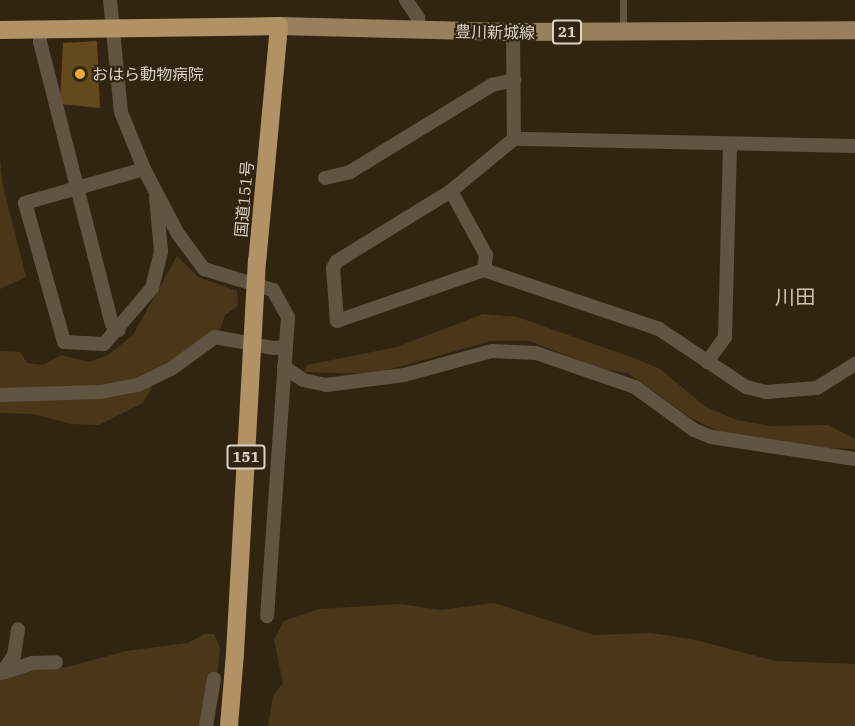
<!DOCTYPE html>
<html>
<head>
<meta charset="utf-8">
<style>
  body { margin:0 }
  #map { position:relative; width:855px; height:726px; overflow:hidden; background:#312512; font-family:"IBM Plex Serif","Noto Sans JP",serif }
  div>[style] { position:absolute }
  .green>* { inset:0; background:#4a371a }
  .building>* { inset:0; background:#64491d }
  .lane>* { height:7px; margin:-3.5px; padding:0 3.5px; transform-origin:3.5px; border-radius:3.5px; background:#615443 }
  .street>* { height:14px; margin:-7px; padding:0 7px; transform-origin:7px; border-radius:7px; background:#615443 }
  .primary>* { height:18px; margin:-9px; padding:0 9px; transform-origin:9px; border-radius:9px; background:#99805c }
  .highway>* { height:18px; margin:-9px; padding:0 9px; transform-origin:9px; border-radius:9px; background:#b09265 }
  .highway-bridge>* { height:18px; margin:-9px; padding:0 9px; transform-origin:9px; border-radius:9px; background:#b09265 }
  .dots>* { width:16px; height:16px; translate:-50% -50%; box-sizing:border-box; border:3px solid #312512; border-radius:50% }
  span { translate:-50% -50%; white-space:nowrap; text-align:center; line-height:1.15; -webkit-text-stroke:4.5px #312512; paint-order:stroke }
  .shield-label span { padding:2px 4px; background:#312512; border:2px solid; border-radius:4px; -webkit-text-stroke-width:0 }
  .shield-label { font-size:15px; color:#dbd3c7; font-weight:700 }
  .street-label { font-size:16px; color:#dbd3c7 }
  .poi-label { font-size:16px; color:#dbd3c7 }
  .left { translate:0 -50%; text-align:left }
  .quarter-label { font-size:20px; color:#d3c3ac }
</style>
</head>
<body>
<div id="map">
  <div class="green">
    <div style="clip-path:polygon(0 159px,3px 186px,26px 277px,0 289px)"></div>
    <div style="clip-path:polygon(177px 256px,198px 277px,237px 291px,238px 306px,225px 315px,220px 329px,152px 377px,151px 389px,143px 403px,99px 425px,71px 424px,34px 414px,0 413px,0 351px,20px 352px,27px 363px,42px 365px,62px 355px,89px 362px,108px 355px,133px 335px)"></div>
    <div style="clip-path:polygon(483px 314px,517px 317px,631px 357px,660px 369px,706px 407px,737px 420px,771px 426px,828px 425px,855px 439px,855px 449px,774px 446px,719px 432px,691px 418px,628px 373px,602px 369px,529px 341px,491px 341px,373px 374px,304px 372px,307px 365px,397px 347px)"></div>
    <div style="clip-path:polygon(494px 603px,594px 635px,651px 633px,691px 639px,775px 661px,855px 664px,855px 726px,268px 726px,273px 696px,283px 683px,274px 640px,284px 621px,319px 609px,401px 604px,440px 610px)"></div>
    <div style="clip-path:polygon(204px 634px,214px 634px,220px 648px,212px 726px,0 726px,0 680px,22px 670px,67px 667px,126px 651px,188px 643px)"></div>
  </div>
  <div class="building">
    <div style="clip-path:polygon(97px 41px,100px 108px,60px 104px,63px 43px)"></div>
  </div>
  <div class="lane">
    <div style="left:623px;top:30px;width:30px;rotate:-90deg"></div>
  </div>
  <div class="street">
    <div style="left:110px;top:0;width:113px;rotate:84.4deg"></div>
    <div style="left:121px;top:112px;width:61px;rotate:68deg"></div>
    <div style="left:144px;top:169px;width:73px;rotate:62.4deg"></div>
    <div style="left:178px;top:234px;width:44px;rotate:53.4deg"></div>
    <div style="left:204px;top:269px;width:72px;rotate:16.9deg"></div>
    <div style="left:273px;top:290px;width:31px;rotate:61deg"></div>
    <div style="left:288px;top:317px;width:300px;rotate:94deg"></div>
    <div style="left:406px;top:0;width:22px;rotate:56deg"></div>
    <div style="left:418px;top:18px;width:12px;rotate:85deg"></div>
    <div style="left:40px;top:30px;width:12px;rotate:90deg"></div>
    <div style="left:40px;top:42px;width:291px;rotate:75.7deg"></div>
    <div style="left:112px;top:324px;width:9px;rotate:41deg"></div>
    <div style="left:513px;top:32px;width:107px;rotate:89.5deg"></div>
    <div style="left:855px;top:146px;width:341px;rotate:-178.8deg"></div>
    <div style="left:514px;top:139px;width:82px;rotate:140.5deg"></div>
    <div style="left:451px;top:191px;width:134px;rotate:148.4deg"></div>
    <div style="left:337px;top:261px;width:8px;rotate:120deg"></div>
    <div style="left:333px;top:268px;width:53px;rotate:85.7deg"></div>
    <div style="left:337px;top:321px;width:156px;rotate:-19.1deg"></div>
    <div style="left:484px;top:270px;width:185px;rotate:18.6deg"></div>
    <div style="left:659px;top:329px;width:105px;rotate:33.7deg"></div>
    <div style="left:746px;top:387px;width:21px;rotate:14deg"></div>
    <div style="left:766px;top:392px;width:51px;rotate:-4.5deg"></div>
    <div style="left:817px;top:388px;width:45px;rotate:-32.3deg"></div>
    <div style="left:144px;top:169px;width:124px;rotate:164.1deg"></div>
    <div style="left:25px;top:203px;width:144px;rotate:74.3deg"></div>
    <div style="left:64px;top:342px;width:40px;rotate:2.9deg"></div>
    <div style="left:104px;top:344px;width:74px;rotate:-49.4deg"></div>
    <div style="left:152px;top:288px;width:38px;rotate:-76deg"></div>
    <div style="left:161px;top:251px;width:54px;rotate:-95.3deg"></div>
    <div style="left:325px;top:178px;width:26px;rotate:-13deg"></div>
    <div style="left:350px;top:172px;width:167px;rotate:-31.5deg"></div>
    <div style="left:492px;top:85px;width:23px;rotate:-13deg"></div>
    <div style="left:451px;top:191px;width:73px;rotate:61.3deg"></div>
    <div style="left:486px;top:255px;width:15px;rotate:98deg"></div>
    <div style="left:707px;top:362px;width:31px;rotate:-54deg"></div>
    <div style="left:725px;top:337px;width:193px;rotate:-88.5deg"></div>
    <div style="left:284px;top:367px;width:23px;rotate:34deg"></div>
    <div style="left:303px;top:380px;width:24px;rotate:12deg"></div>
    <div style="left:326px;top:385px;width:79px;rotate:-7.3deg"></div>
    <div style="left:404px;top:375px;width:91px;rotate:-15.3deg"></div>
    <div style="left:492px;top:351px;width:44px;rotate:2.6deg"></div>
    <div style="left:536px;top:353px;width:105px;rotate:19deg"></div>
    <div style="left:635px;top:387px;width:73px;rotate:36.1deg"></div>
    <div style="left:694px;top:430px;width:18px;rotate:22deg"></div>
    <div style="left:711px;top:437px;width:146px;rotate:8.7deg"></div>
    <div style="left:0;top:395px;width:101px;rotate:-1.7deg"></div>
    <div style="left:101px;top:392px;width:38px;rotate:-11deg"></div>
    <div style="left:138px;top:385px;width:37px;rotate:-26deg"></div>
    <div style="left:171px;top:369px;width:54px;rotate:-36deg"></div>
    <div style="left:215px;top:337px;width:60px;rotate:10.6deg"></div>
    <div style="left:274px;top:348px;width:12px;rotate:-5deg"></div>
    <div style="left:5px;top:672px;width:28px;rotate:-18deg"></div>
    <div style="left:32px;top:663px;width:24px;rotate:-2deg"></div>
    <div style="left:2px;top:673px;width:22px;rotate:-56deg"></div>
    <div style="left:14px;top:655px;width:26px;rotate:-81deg"></div>
    <div style="left:206px;top:726px;width:48px;rotate:-80.3deg"></div>
  </div>
  <div class="primary">
    <div style="left:279px;top:26px;width:234px;rotate:1.5deg"></div>
    <div style="left:513px;top:32px;width:342px;rotate:-0.3deg"></div>
  </div>
  <div class="highway">
    <div style="left:0;top:30px;width:279px;rotate:-0.8deg"></div>
    <div style="left:279px;top:26px;width:236px;rotate:95.3deg"></div>
    <div style="left:229px;top:726px;width:73px;rotate:-85.3deg"></div>
  </div>
  <div class="highway-bridge">
    <div style="left:235px;top:653px;width:393px;rotate:-86.8deg"></div>
  </div>
  <div class="dots">
    <div style="left:80px;top:74px;background:#eba939"></div>
  </div>
  <div class="shield-label">
    <span style="left:567px;top:32px">21</span>
    <span style="left:246px;top:457px">151</span>
  </div>
  <div class="street-label">
    <span style="left:495px;top:32px;rotate:1deg">豊川新城線</span>
    <span style="left:244px;top:199px;rotate:-85deg">国道151号</span>
  </div>
  <div class="poi-label">
    <span class="left" style="left:92px;top:74px">おはら動物病院</span>
  </div>
  <div class="quarter-label">
    <span style="left:795px;top:296px">川田</span>
  </div>
</div>
</body>
</html>
